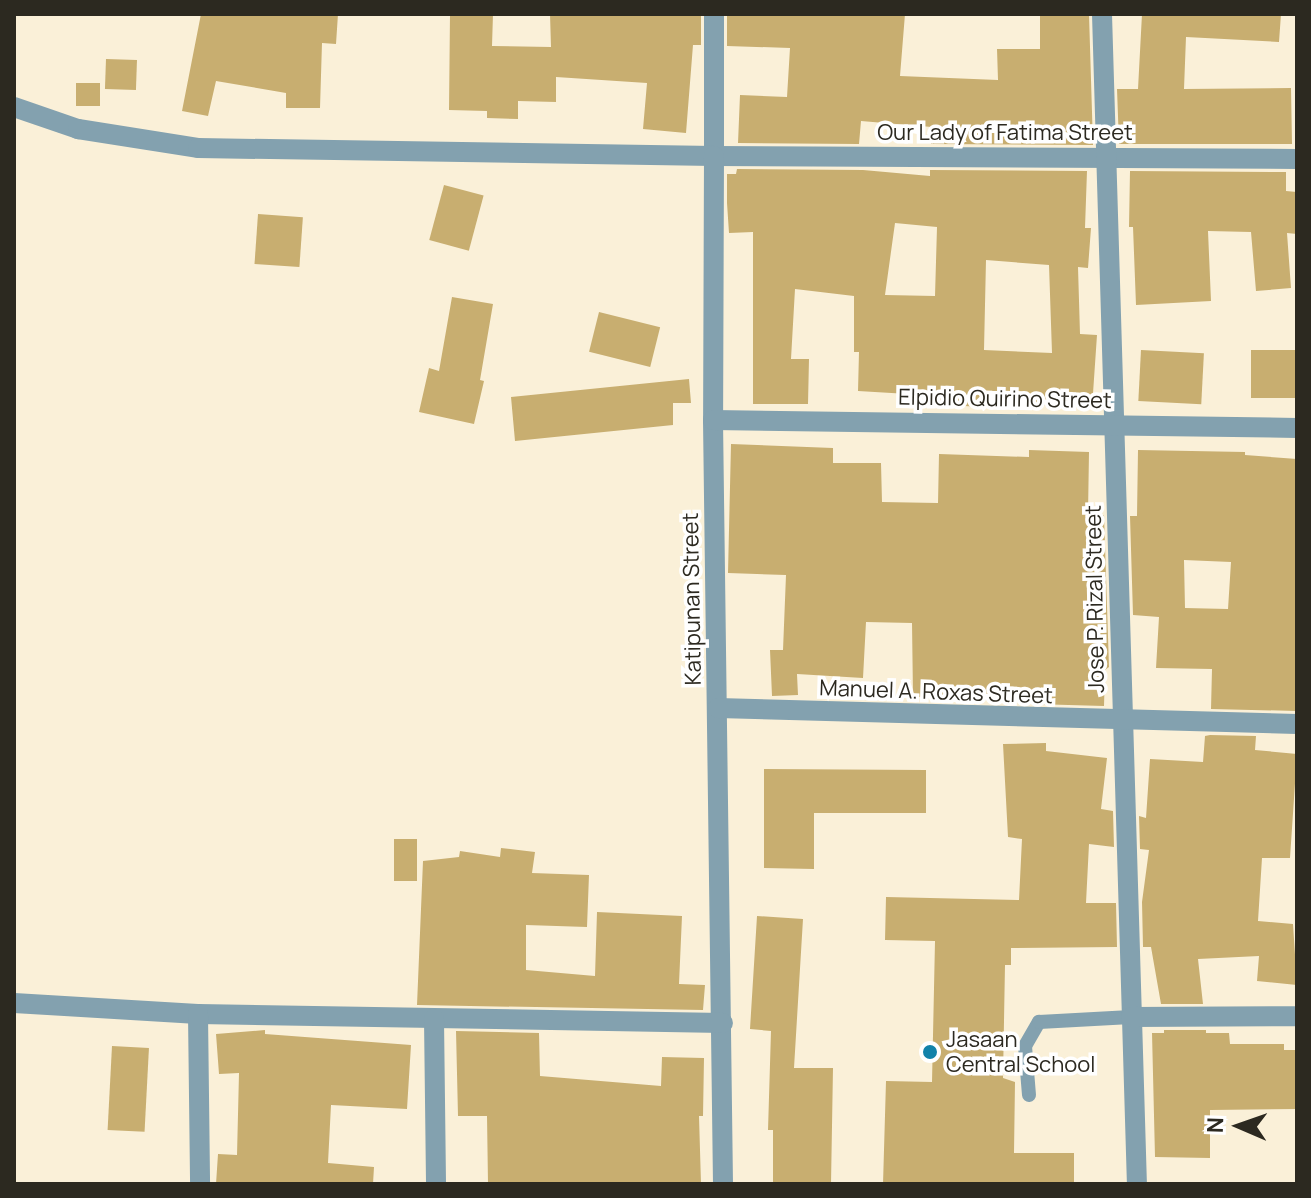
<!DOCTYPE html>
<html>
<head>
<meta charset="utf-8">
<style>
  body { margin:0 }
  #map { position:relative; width:1311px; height:1198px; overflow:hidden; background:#faf0d8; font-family:Manrope,sans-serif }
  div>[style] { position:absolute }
  .building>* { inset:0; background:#c8ae70; transform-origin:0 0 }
  .service>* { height:14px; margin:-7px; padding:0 7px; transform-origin:7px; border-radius:7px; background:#83a1af }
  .minor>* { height:20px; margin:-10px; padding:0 10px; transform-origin:10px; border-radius:10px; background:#83a1af }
  .tertiary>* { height:20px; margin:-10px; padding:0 10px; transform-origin:10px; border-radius:10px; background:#83a1af }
  .dots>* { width:22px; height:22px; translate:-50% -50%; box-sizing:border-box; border:4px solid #fff; border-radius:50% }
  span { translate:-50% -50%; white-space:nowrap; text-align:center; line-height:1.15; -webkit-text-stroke:7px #fff; paint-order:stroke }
  .street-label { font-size:22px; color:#2c2920 }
  .poi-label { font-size:22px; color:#2c2920 }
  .left { translate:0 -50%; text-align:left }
  .frame { position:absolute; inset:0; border:16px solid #2c2920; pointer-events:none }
  .north { position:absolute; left:1199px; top:1086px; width:80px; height:80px; -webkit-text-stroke:6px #fff; paint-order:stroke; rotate:272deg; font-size:22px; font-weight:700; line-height:32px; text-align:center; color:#2c2920 }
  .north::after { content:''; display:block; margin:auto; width:28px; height:36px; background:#2c2920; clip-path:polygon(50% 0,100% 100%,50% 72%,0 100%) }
</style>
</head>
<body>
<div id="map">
  <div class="building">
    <div style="clip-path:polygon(201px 14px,338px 14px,336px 44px,322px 43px,320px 108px,286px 108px,286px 93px,216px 81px,208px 116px,182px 111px)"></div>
    <div style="clip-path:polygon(450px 14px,493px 14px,492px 46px,551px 47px,550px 14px,701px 14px,701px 45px,693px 45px,686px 133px,643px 129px,647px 83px,556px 77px,556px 102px,518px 101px,518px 119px,487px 118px,487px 111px,449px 110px)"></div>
    <div style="clip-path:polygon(727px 14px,905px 14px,900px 76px,998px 80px,997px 49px,1040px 49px,1040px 15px,1089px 14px,1093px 145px,931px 144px,932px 127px,861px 121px,859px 144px,738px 143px,740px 95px,787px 97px,790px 48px,727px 46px)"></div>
    <div style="clip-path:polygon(1142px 14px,1281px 14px,1279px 42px,1186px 37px,1184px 89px,1291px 88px,1292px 144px,1119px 144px,1117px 89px,1138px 89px)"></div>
    <div style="left:106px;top:59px;width:31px;height:30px;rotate:2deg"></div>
    <div style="left:76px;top:83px;width:24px;height:23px"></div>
    <div style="clip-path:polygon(evenodd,737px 169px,863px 170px,930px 176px,930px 170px,1087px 171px,1085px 228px,1091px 228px,1088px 268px,1078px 267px,1080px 334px,1097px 335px,1092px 408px,1021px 404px,1021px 409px,925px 404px,925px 395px,858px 391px,859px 352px,854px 352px,854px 296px,795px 289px,791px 359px,809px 359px,808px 404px,753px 404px,753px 232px,729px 233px,727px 203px,727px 174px,736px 174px,737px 169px,895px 223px,937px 227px,935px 296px,885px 295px,895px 223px,737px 169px,986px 260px,1049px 265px,1052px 353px,984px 350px,986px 260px)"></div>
    <div style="clip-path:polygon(1130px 171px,1286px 172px,1286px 191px,1297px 192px,1297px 234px,1287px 233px,1291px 288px,1256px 291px,1251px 232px,1208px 231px,1211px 301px,1136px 305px,1133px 227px,1129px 227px)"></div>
    <div style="left:444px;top:185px;width:41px;height:57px;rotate:15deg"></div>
    <div style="left:258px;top:214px;width:45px;height:50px;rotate:4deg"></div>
    <div style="clip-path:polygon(452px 297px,493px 304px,480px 380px,484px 381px,474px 424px,419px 412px,429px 368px,439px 371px)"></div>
    <div style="left:599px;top:312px;width:63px;height:41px;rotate:14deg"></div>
    <div style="left:1141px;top:350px;width:63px;height:51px;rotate:3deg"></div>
    <div style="left:1297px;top:350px;width:48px;height:46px;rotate:90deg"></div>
    <div style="clip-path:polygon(689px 379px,691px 403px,673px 403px,673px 425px,515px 441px,511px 397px)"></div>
    <div style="clip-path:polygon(731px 444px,833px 448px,833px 463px,881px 463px,882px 502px,938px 503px,939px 454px,1029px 457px,1029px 450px,1089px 452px,1088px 514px,1104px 515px,1109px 667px,1105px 670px,1104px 706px,1033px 704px,1033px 695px,913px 697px,912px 623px,866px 622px,863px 678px,797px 674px,798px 695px,772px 696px,770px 650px,783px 650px,786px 575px,728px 573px)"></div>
    <div style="clip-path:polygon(evenodd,1138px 450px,1245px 452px,1245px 455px,1297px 459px,1297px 711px,1211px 709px,1212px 669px,1156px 668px,1159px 617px,1133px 615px,1130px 516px,1137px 516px,1138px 450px,1184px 560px,1231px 562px,1228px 609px,1185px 608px,1184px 560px)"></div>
    <div style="clip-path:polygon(1210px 735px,1256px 736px,1255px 750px,1297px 754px,1290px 858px,1262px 858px,1258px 921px,1293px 924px,1297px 985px,1257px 981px,1259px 956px,1198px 959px,1203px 1004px,1161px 1004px,1151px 947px,1143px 947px,1142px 902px,1149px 850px,1140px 849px,1139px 816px,1146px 818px,1150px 759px,1203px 762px,1205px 736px)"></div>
    <div style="clip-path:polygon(1046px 743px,1046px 751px,1107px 758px,1101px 809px,1113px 811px,1114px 847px,1089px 844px,1086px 903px,1116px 903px,1117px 947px,1011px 948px,1011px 965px,1005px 965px,1003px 1078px,1015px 1082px,1014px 1153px,1074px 1153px,1074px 1184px,883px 1184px,886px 1081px,932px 1082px,935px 941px,885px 940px,886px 897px,1019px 900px,1022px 839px,1008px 837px,1003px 744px)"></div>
    <div style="clip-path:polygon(764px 769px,926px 770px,926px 813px,814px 813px,814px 869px,764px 868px)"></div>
    <div style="left:394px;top:839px;width:23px;height:42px"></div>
    <div style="clip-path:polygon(501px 848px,535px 852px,532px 873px,589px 875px,587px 927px,526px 925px,526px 970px,595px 976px,597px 912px,682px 916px,679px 984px,705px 985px,703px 1010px,417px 1005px,423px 861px,459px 857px,460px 851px,500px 857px)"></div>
    <div style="clip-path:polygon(757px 916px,803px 919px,794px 1068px,833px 1068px,831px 1184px,773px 1184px,773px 1130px,768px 1130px,771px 1031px,750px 1029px)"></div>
    <div style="clip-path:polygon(265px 1030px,265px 1034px,411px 1045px,407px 1109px,331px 1105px,328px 1163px,374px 1167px,373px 1184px,216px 1184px,218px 1154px,237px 1155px,239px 1073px,219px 1074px,216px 1034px)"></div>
    <div style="clip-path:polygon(1164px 1030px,1206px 1030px,1206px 1033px,1229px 1033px,1230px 1044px,1284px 1044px,1284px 1050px,1297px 1050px,1297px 1109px,1210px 1110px,1210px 1158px,1155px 1157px,1152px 1033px,1164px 1033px)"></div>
    <div style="clip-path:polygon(456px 1031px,539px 1033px,540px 1076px,661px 1086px,662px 1057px,704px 1058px,703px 1116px,699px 1116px,701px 1184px,488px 1184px,487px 1116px,458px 1116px)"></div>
    <div style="left:112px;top:1046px;width:37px;height:84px;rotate:3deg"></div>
  </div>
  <div class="service">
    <div style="left:1029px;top:1095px;width:49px;rotate:-94.7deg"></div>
    <div style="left:1025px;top:1046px;width:28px;rotate:-60deg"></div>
    <div style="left:1039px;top:1022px;width:92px;rotate:-3.1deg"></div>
  </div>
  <div class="minor">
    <div style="left:714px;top:14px;width:142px;rotate:90deg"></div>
    <div style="left:714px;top:156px;width:583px;rotate:0.29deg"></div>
    <div style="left:1102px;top:14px;width:1171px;rotate:88.29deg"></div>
    <div style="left:713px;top:420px;width:764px;rotate:89.25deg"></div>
    <div style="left:718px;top:708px;width:579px;rotate:1.58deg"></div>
    <div style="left:14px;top:1003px;width:184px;rotate:3.4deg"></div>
    <div style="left:198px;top:1014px;width:525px;rotate:0.98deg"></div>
    <div style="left:198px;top:1014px;width:170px;rotate:89.3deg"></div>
    <div style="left:1131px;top:1017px;width:166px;rotate:-0.3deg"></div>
    <div style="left:434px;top:1019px;width:165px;rotate:89.3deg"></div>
  </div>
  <div class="tertiary">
    <div style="left:14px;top:107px;width:68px;rotate:19deg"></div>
    <div style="left:78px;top:129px;width:121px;rotate:9deg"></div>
    <div style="left:198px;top:148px;width:516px;rotate:0.89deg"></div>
    <div style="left:714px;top:156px;width:264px;rotate:90.2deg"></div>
    <div style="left:713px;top:420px;width:584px;rotate:0.78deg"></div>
  </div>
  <div class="dots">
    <div style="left:930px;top:1052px;background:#1182a9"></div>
  </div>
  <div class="street-label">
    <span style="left:1005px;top:133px">Our Lady of Fatima Street</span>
    <span style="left:1005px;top:399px;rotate:1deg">Elpidio Quirino Street</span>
    <span style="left:692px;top:599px;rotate:-91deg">Katipunan Street</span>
    <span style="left:1095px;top:599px;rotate:-91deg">Jose P. Rizal Street</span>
    <span style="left:936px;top:692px;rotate:2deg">Manuel A. Roxas Street</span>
  </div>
  <div class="poi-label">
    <span class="left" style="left:946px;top:1052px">Jasaan<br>Central School</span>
  </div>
  <div class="frame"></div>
  <div class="north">N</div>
</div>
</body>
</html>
